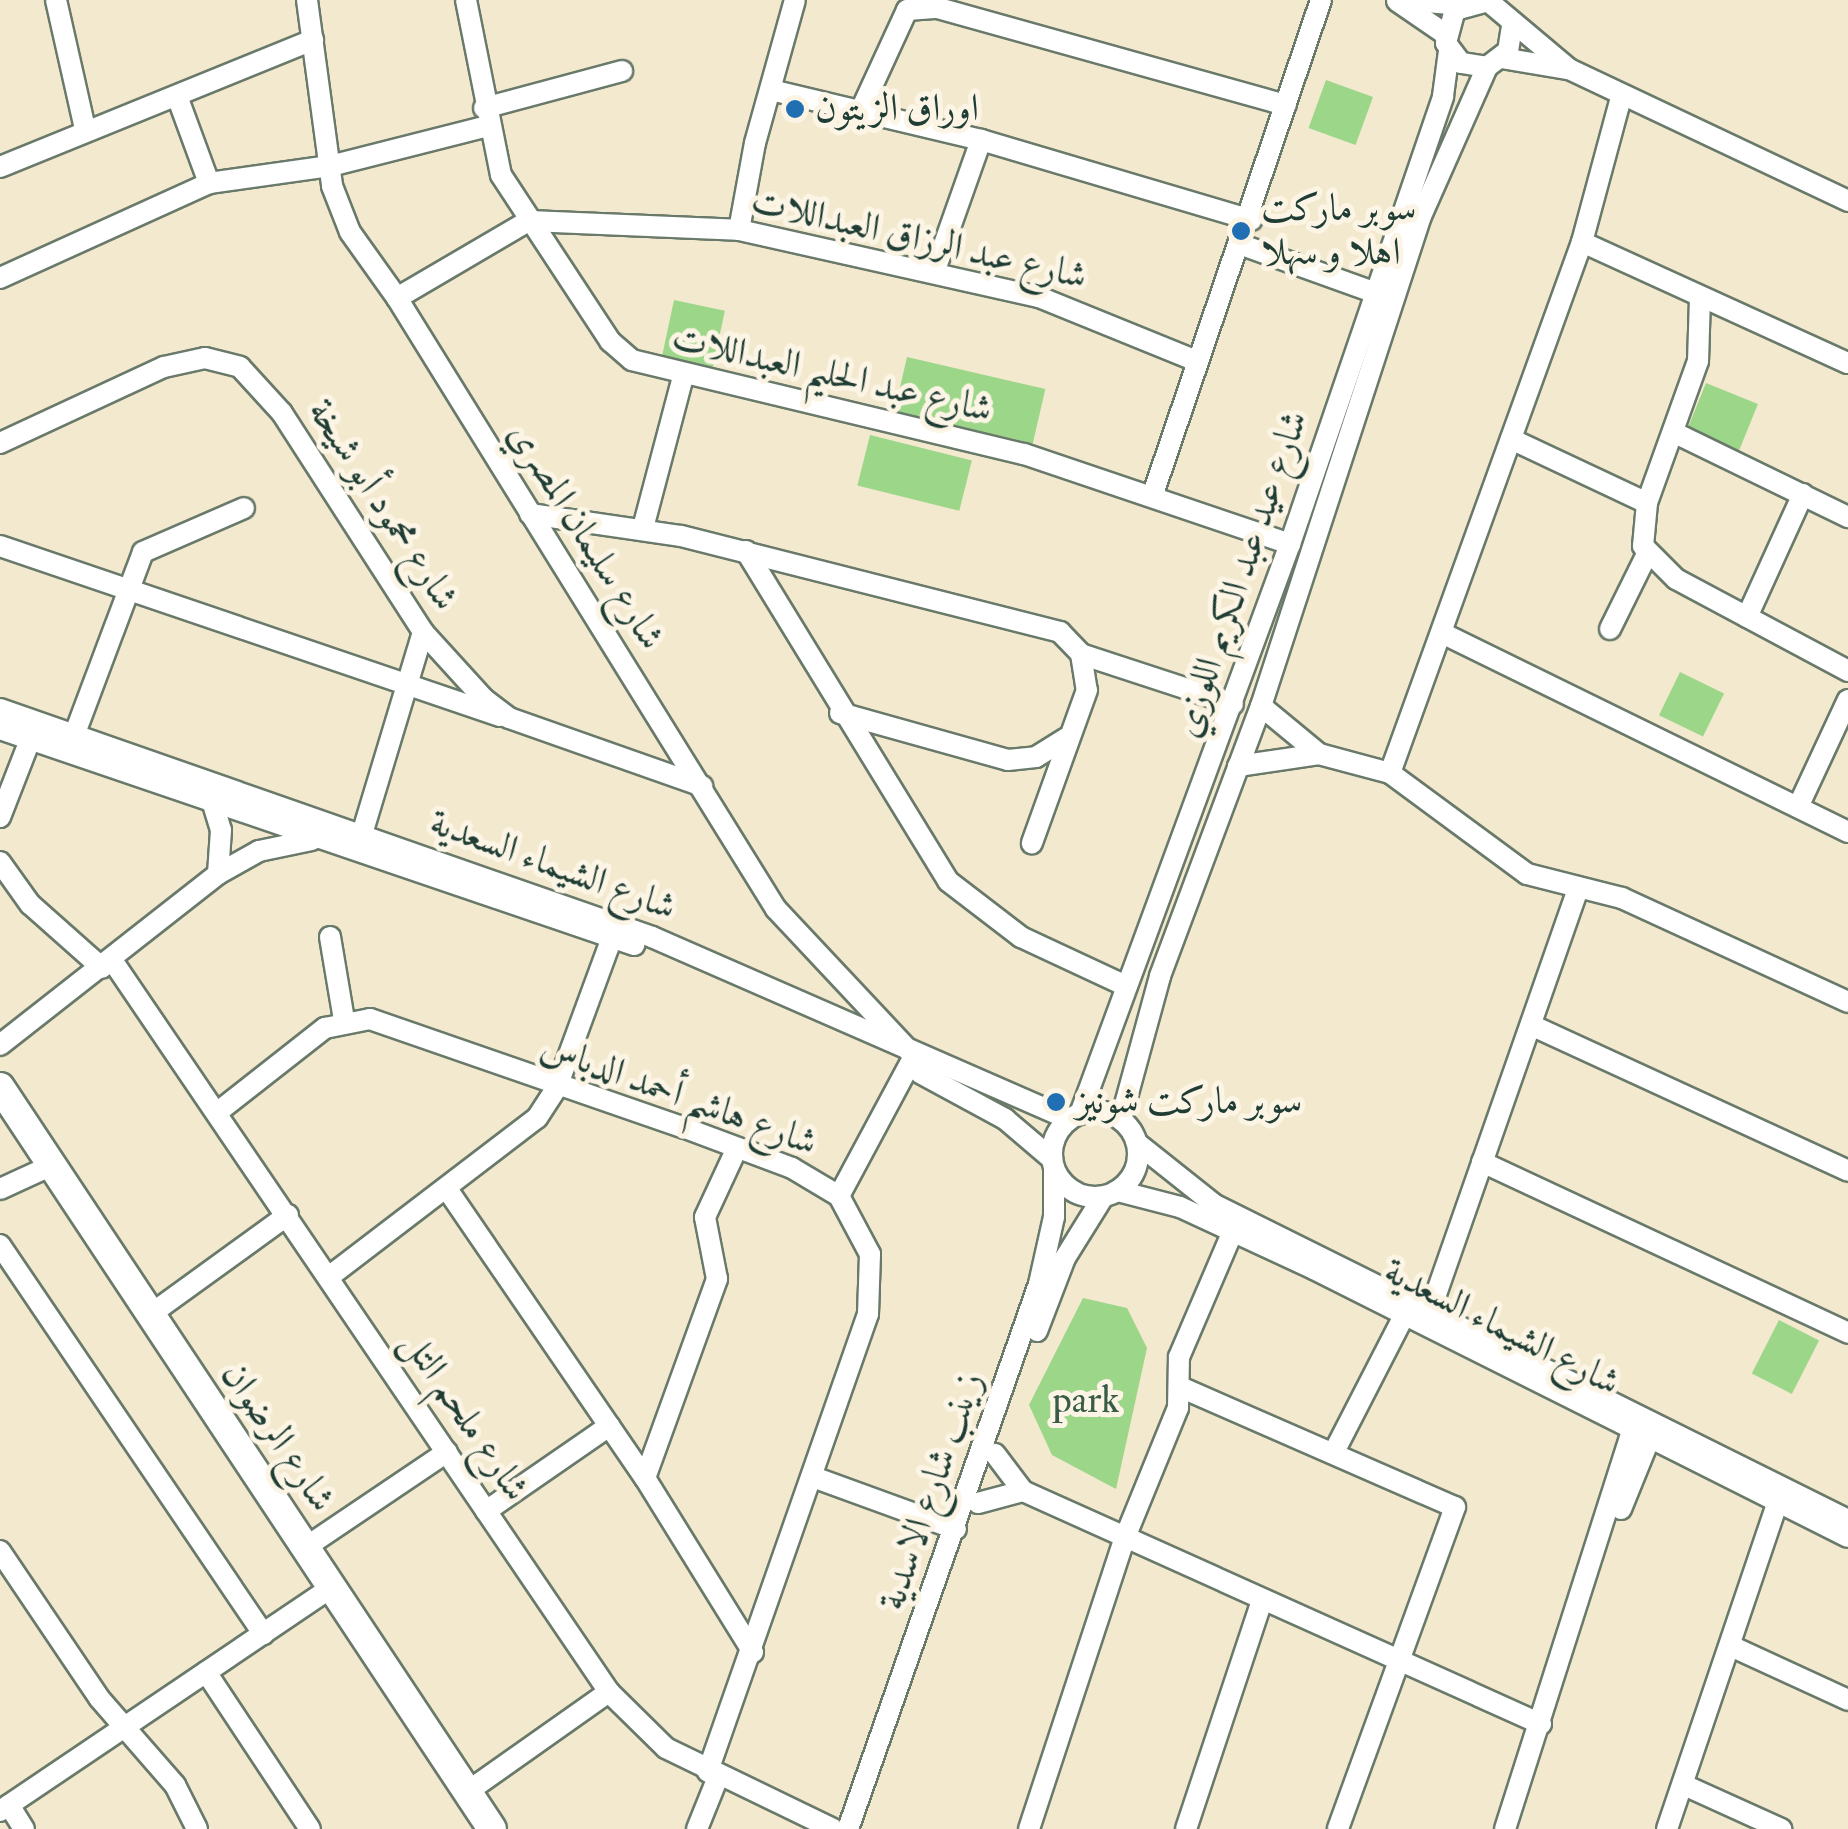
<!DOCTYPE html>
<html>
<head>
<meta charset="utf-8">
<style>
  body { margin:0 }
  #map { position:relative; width:1848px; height:1829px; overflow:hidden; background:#f3e9ce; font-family:"IM FELL Double Pica",Amiri,serif }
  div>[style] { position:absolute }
  .green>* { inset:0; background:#9cd689; transform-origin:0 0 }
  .roads { filter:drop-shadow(2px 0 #69796a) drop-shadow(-2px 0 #69796a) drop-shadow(0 2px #69796a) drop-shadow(0 -2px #69796a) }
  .minor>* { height:20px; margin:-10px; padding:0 10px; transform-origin:10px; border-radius:10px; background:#fff }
  .minor>.ring { margin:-10px; padding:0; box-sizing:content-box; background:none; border:20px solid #fff; border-radius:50% }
  .major>* { height:28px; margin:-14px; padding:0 14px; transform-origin:14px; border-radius:14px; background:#fff }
  .dots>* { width:28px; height:28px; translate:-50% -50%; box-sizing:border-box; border:5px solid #fcf5e5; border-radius:50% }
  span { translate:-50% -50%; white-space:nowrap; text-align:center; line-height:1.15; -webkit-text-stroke:10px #fcf5e5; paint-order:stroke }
  .poi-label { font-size:38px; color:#1f3d34 }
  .left { translate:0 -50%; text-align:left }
  .street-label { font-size:38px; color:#1f3d34 }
  .park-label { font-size:38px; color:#385c45 }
</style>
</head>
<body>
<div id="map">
  <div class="green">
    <div style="left:1326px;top:80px;width:50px;height:51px;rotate:20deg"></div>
    <div style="left:674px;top:300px;width:52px;height:58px;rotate:12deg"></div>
    <div style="left:907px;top:357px;width:142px;height:56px;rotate:13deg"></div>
    <div style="left:1706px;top:383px;width:56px;height:50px;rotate:22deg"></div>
    <div style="left:870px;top:435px;width:105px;height:52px;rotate:14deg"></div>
    <div style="left:1680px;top:672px;width:49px;height:48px;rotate:26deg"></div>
    <div style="clip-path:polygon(1083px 1298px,1127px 1308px,1147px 1348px,1116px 1489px,1052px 1455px,1029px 1405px)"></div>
    <div style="left:1779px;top:1320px;width:45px;height:60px;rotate:27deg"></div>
  </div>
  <div class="roads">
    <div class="minor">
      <div style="left:56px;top:0;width:132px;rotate:77.3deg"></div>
      <div style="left:307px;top:0;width:188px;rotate:82.3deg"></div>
      <div style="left:332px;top:186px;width:49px;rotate:68.6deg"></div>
      <div style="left:350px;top:232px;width:81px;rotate:54.5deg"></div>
      <div style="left:397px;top:298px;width:719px;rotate:58.19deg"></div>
      <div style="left:776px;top:909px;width:202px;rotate:46.8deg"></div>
      <div style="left:466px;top:0;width:178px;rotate:78.7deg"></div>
      <div style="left:501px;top:175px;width:199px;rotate:56.7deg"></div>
      <div style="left:610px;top:341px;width:29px;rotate:41deg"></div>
      <div style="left:632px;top:360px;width:403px;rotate:13.5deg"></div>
      <div style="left:1024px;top:454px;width:281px;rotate:18.7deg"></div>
      <div style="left:1403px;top:0;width:59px;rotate:4.8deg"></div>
      <div style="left:1397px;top:1px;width:58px;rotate:34.5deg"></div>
      <div style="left:1512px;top:26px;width:25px;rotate:99deg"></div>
      <div style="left:1508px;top:51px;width:26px;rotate:143deg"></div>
      <div style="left:1487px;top:67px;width:26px;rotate:-171deg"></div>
      <div style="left:1461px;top:63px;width:25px;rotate:-127deg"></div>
      <div style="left:1446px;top:43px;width:34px;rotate:-75deg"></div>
      <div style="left:1455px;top:10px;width:34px;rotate:-15deg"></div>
      <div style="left:1488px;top:1px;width:106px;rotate:40deg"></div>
      <div style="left:1569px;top:69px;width:309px;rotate:25.3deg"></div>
      <div style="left:1502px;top:58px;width:66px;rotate:9.6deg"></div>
      <div style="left:771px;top:90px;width:216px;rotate:13.4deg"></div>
      <div style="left:981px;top:140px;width:282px;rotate:16.5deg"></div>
      <div style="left:177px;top:96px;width:93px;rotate:69.8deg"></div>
      <div style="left:484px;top:108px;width:143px;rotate:-15deg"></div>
      <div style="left:861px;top:110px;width:110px;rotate:-65.3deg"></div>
      <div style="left:907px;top:10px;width:31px;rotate:-4deg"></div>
      <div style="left:938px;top:8px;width:361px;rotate:15.6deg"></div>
      <div style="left:0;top:167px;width:338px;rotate:-22.1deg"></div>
      <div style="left:739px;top:230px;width:88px;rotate:-79.6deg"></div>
      <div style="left:755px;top:143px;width:148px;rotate:-74.4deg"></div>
      <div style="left:1582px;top:242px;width:292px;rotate:24.5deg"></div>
      <div style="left:1242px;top:245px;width:142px;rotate:19.7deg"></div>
      <div style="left:935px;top:270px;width:138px;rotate:-70.5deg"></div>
      <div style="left:0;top:278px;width:230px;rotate:-24.4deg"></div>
      <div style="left:209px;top:183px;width:122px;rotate:-8deg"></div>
      <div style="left:330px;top:166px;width:163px;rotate:-14.2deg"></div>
      <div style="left:397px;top:298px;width:152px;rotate:-30.4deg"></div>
      <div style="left:528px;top:221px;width:211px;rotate:2.4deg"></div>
      <div style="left:739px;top:230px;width:307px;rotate:12.6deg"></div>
      <div style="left:1039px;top:297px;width:170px;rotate:22.1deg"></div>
      <div style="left:1700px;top:298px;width:63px;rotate:91.8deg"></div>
      <div style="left:1698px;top:361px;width:151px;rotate:109.8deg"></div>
      <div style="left:1647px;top:503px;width:43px;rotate:95.3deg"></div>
      <div style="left:1643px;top:546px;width:47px;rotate:45deg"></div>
      <div style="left:1676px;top:579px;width:195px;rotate:28.1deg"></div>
      <div style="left:1673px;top:432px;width:195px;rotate:25.9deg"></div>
      <div style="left:1511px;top:439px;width:150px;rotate:25.2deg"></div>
      <div style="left:0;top:443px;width:181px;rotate:-24.9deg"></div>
      <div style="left:164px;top:367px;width:42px;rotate:-12.4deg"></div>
      <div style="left:205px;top:358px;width:36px;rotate:14deg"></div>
      <div style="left:240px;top:367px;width:62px;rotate:47.6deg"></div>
      <div style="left:282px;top:413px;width:260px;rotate:57.2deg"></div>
      <div style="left:423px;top:632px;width:91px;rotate:47.7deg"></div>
      <div style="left:484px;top:699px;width:31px;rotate:37deg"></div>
      <div style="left:509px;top:718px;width:205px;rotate:19.4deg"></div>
      <div style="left:1153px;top:494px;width:522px;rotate:-71.22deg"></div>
      <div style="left:530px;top:514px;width:153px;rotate:8.3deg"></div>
      <div style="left:681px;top:536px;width:391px;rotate:14.2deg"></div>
      <div style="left:1060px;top:632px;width:30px;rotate:46deg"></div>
      <div style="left:1081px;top:654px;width:36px;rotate:81deg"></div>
      <div style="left:1087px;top:690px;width:163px;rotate:109.8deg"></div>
      <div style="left:643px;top:528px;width:156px;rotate:-75.2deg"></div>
      <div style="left:0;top:546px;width:528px;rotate:18.78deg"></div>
      <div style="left:746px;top:551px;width:387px;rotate:58.5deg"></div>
      <div style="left:948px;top:881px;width:92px;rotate:37.5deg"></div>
      <div style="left:1021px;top:937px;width:116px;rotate:25deg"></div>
      <div style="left:1747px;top:617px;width:135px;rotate:-65.5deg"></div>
      <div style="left:1610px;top:629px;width:84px;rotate:-63.7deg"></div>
      <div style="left:1444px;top:634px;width:450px;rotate:26.1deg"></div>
      <div style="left:1081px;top:654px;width:160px;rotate:18.2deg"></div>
      <div style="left:1261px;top:706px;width:75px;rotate:39.6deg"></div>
      <div style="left:0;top:709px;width:691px;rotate:19.27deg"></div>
      <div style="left:652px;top:937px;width:455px;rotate:23.6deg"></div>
      <div style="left:840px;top:713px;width:174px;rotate:15.6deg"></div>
      <div style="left:1008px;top:760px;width:28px;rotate:-6deg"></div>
      <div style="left:1036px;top:757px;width:36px;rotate:-32deg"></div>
      <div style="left:0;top:729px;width:670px;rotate:18.81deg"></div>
      <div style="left:75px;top:733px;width:193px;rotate:-69.4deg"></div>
      <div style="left:143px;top:552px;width:110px;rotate:-23.5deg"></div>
      <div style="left:1238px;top:766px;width:82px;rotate:-8.4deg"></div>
      <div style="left:1319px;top:754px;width:73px;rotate:15deg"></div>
      <div style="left:1390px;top:773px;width:170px;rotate:36.4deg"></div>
      <div style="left:1527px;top:874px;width:98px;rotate:14.2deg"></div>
      <div style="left:1622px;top:898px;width:249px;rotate:24.7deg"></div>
      <div style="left:1390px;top:773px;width:565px;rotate:-70.12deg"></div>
      <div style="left:1582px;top:242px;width:150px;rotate:-74.9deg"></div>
      <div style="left:213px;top:804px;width:27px;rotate:73deg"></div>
      <div style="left:221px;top:830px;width:44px;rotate:93.9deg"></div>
      <div style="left:1798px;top:807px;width:118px;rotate:-65deg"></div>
      <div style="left:0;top:817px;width:83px;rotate:-68.7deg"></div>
      <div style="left:362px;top:834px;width:211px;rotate:-73.2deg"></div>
      <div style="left:0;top:862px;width:52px;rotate:54.5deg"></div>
      <div style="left:30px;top:904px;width:96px;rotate:41.6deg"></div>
      <div style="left:330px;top:937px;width:84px;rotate:80.4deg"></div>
      <div style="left:112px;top:960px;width:885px;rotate:55.82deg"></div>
      <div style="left:609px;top:1692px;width:80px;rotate:44.5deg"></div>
      <div style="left:666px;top:1748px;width:186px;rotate:25.9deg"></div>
      <div style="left:1531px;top:1025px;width:349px;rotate:24.7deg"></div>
      <div style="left:0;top:1045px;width:277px;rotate:-38.1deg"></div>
      <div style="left:218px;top:874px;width:47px;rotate:-29.3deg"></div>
      <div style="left:259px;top:851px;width:54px;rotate:-11.7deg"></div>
      <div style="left:920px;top:1073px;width:97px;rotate:28.4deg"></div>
      <div style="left:1005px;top:1119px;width:62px;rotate:40.4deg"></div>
      <div class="ring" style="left:1052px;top:1111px;width:66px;height:66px"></div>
      <div style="left:219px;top:1111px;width:135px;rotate:-38.1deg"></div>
      <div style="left:325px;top:1028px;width:46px;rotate:-11.3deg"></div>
      <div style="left:370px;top:1019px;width:333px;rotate:19.1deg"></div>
      <div style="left:685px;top:1128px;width:114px;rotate:20.5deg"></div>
      <div style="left:792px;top:1168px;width:55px;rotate:30.8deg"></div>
      <div style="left:839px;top:1196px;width:66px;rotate:61.9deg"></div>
      <div style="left:870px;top:1254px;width:60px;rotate:91.9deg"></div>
      <div style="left:868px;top:1314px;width:485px;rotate:109.3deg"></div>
      <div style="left:1080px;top:1114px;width:607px;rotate:-69.78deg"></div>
      <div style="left:1290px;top:544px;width:473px;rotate:-71.1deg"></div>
      <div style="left:1443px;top:96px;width:45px;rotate:-82.4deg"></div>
      <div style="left:1121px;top:1119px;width:148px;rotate:-74.7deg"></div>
      <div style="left:1160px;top:976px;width:288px;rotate:-69.5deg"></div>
      <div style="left:1261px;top:706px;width:515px;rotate:-71.92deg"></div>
      <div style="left:1421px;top:216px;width:163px;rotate:-66.1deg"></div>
      <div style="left:1137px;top:1143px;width:100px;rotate:38.5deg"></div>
      <div style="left:1215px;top:1205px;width:707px;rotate:26.46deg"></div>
      <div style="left:1482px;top:1162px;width:404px;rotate:25deg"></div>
      <div style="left:0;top:1189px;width:53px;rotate:-24.6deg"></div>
      <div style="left:447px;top:1189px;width:350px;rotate:55.6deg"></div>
      <div style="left:645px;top:1478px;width:205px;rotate:58.2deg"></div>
      <div style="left:1118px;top:1191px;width:64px;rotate:14.5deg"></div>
      <div style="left:1180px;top:1207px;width:148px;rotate:24.8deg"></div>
      <div style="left:1314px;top:1269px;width:597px;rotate:26.65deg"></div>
      <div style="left:839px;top:1196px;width:159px;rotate:-61.8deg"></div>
      <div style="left:0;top:1245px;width:470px;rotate:55.9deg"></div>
      <div style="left:330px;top:1276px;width:260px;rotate:-37.4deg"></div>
      <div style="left:537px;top:1118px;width:37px;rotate:-57deg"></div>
      <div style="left:557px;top:1087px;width:171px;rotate:-69.8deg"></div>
      <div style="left:151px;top:1314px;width:169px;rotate:-35.9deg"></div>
      <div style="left:1427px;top:1320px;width:457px;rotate:-70.7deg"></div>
      <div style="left:1037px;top:1331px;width:78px;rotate:-69deg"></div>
      <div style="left:1065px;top:1258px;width:72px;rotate:-58.1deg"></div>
      <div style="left:1180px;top:1387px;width:300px;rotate:23.6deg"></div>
      <div style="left:1455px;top:1507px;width:343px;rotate:110deg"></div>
      <div style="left:1334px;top:1452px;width:153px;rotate:-62.8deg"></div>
      <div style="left:995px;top:1454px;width:46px;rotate:52.9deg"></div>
      <div style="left:1023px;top:1491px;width:568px;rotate:24.22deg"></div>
      <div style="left:813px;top:1477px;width:152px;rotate:20deg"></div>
      <div style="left:645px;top:1478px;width:212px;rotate:-70.1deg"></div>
      <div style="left:717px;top:1279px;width:63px;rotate:-101deg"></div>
      <div style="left:705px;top:1217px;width:76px;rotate:-65.1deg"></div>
      <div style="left:978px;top:1503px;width:47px;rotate:-14.9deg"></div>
      <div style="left:1621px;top:1509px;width:85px;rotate:-67.9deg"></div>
      <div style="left:486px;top:1511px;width:150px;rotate:-34.6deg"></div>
      <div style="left:306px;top:1547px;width:170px;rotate:-34deg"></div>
      <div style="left:0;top:1551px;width:177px;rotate:56deg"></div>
      <div style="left:99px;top:1698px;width:116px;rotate:48.9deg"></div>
      <div style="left:175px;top:1785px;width:49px;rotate:63.4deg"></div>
      <div style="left:1733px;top:1647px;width:127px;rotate:24.7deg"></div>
      <div style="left:206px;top:1672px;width:188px;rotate:56.5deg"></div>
      <div style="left:1684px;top:1785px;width:107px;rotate:24.4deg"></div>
      <div style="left:467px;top:1792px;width:174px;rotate:-35.2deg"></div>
      <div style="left:9px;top:1805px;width:28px;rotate:58deg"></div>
      <div style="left:0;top:1811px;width:400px;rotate:-34deg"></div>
      <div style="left:697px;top:1829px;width:56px;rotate:-68deg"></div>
      <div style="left:848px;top:1829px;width:577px;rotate:-70.69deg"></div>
      <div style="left:1039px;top:1284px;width:69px;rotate:-77.4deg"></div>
      <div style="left:1054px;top:1217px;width:47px;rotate:-90deg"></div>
      <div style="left:1029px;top:1829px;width:304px;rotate:-71.8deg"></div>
      <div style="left:1124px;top:1540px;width:143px;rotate:-67.8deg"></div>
      <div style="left:1178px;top:1408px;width:51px;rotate:-88.9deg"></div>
      <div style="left:1179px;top:1357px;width:137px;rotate:-66.8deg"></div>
      <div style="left:1186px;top:1829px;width:240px;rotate:-71.6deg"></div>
      <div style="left:1505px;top:1829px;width:427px;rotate:-72.3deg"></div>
      <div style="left:1667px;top:1829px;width:358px;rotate:-71.3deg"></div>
    </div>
    <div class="major">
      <div style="left:0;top:1087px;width:890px;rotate:56.45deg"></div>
    </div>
  </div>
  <div class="dots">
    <div style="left:795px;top:109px;background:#1f6fb2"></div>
    <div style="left:1241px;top:231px;background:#1f6fb2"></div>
    <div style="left:1056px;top:1102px;background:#1f6fb2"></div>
  </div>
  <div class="poi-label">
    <span class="left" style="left:815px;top:109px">اوراق الزيتون</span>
    <span class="left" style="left:1261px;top:231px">سوبر ماركت<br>اهلا و سهلا</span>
    <span class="left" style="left:1076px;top:1102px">سوبر ماركت شونيز</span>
  </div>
  <div class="street-label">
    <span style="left:919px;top:239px;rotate:13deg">شارع عبد الرزاق العبداللات</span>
    <span style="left:832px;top:374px;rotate:13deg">شارع عبد الحليم العبداللات</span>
    <span style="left:383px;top:505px;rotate:57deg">شارع محمود أبو شيخة</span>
    <span style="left:586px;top:536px;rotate:58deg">شارع سليمان المصري</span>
    <span style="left:1241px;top:574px;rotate:-71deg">شارع عيد عبد الكريم اللوزي</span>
    <span style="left:553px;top:865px;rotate:20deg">شارع الشيماء السعدية</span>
    <span style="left:679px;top:1095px;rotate:20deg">شارع هاشم أحمد الدباس</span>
    <span style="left:1502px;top:1327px;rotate:27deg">شارع الشيماء السعدية</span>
    <span style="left:465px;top:1416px;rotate:56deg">شارع ملحم التل</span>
    <span style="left:278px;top:1437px;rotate:56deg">شارع الرضوان</span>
    <span style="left:931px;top:1491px;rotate:-71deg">زينب شارع الاسدية</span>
  </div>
  <div class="park-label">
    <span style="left:1086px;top:1401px">park</span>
  </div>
</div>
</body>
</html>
